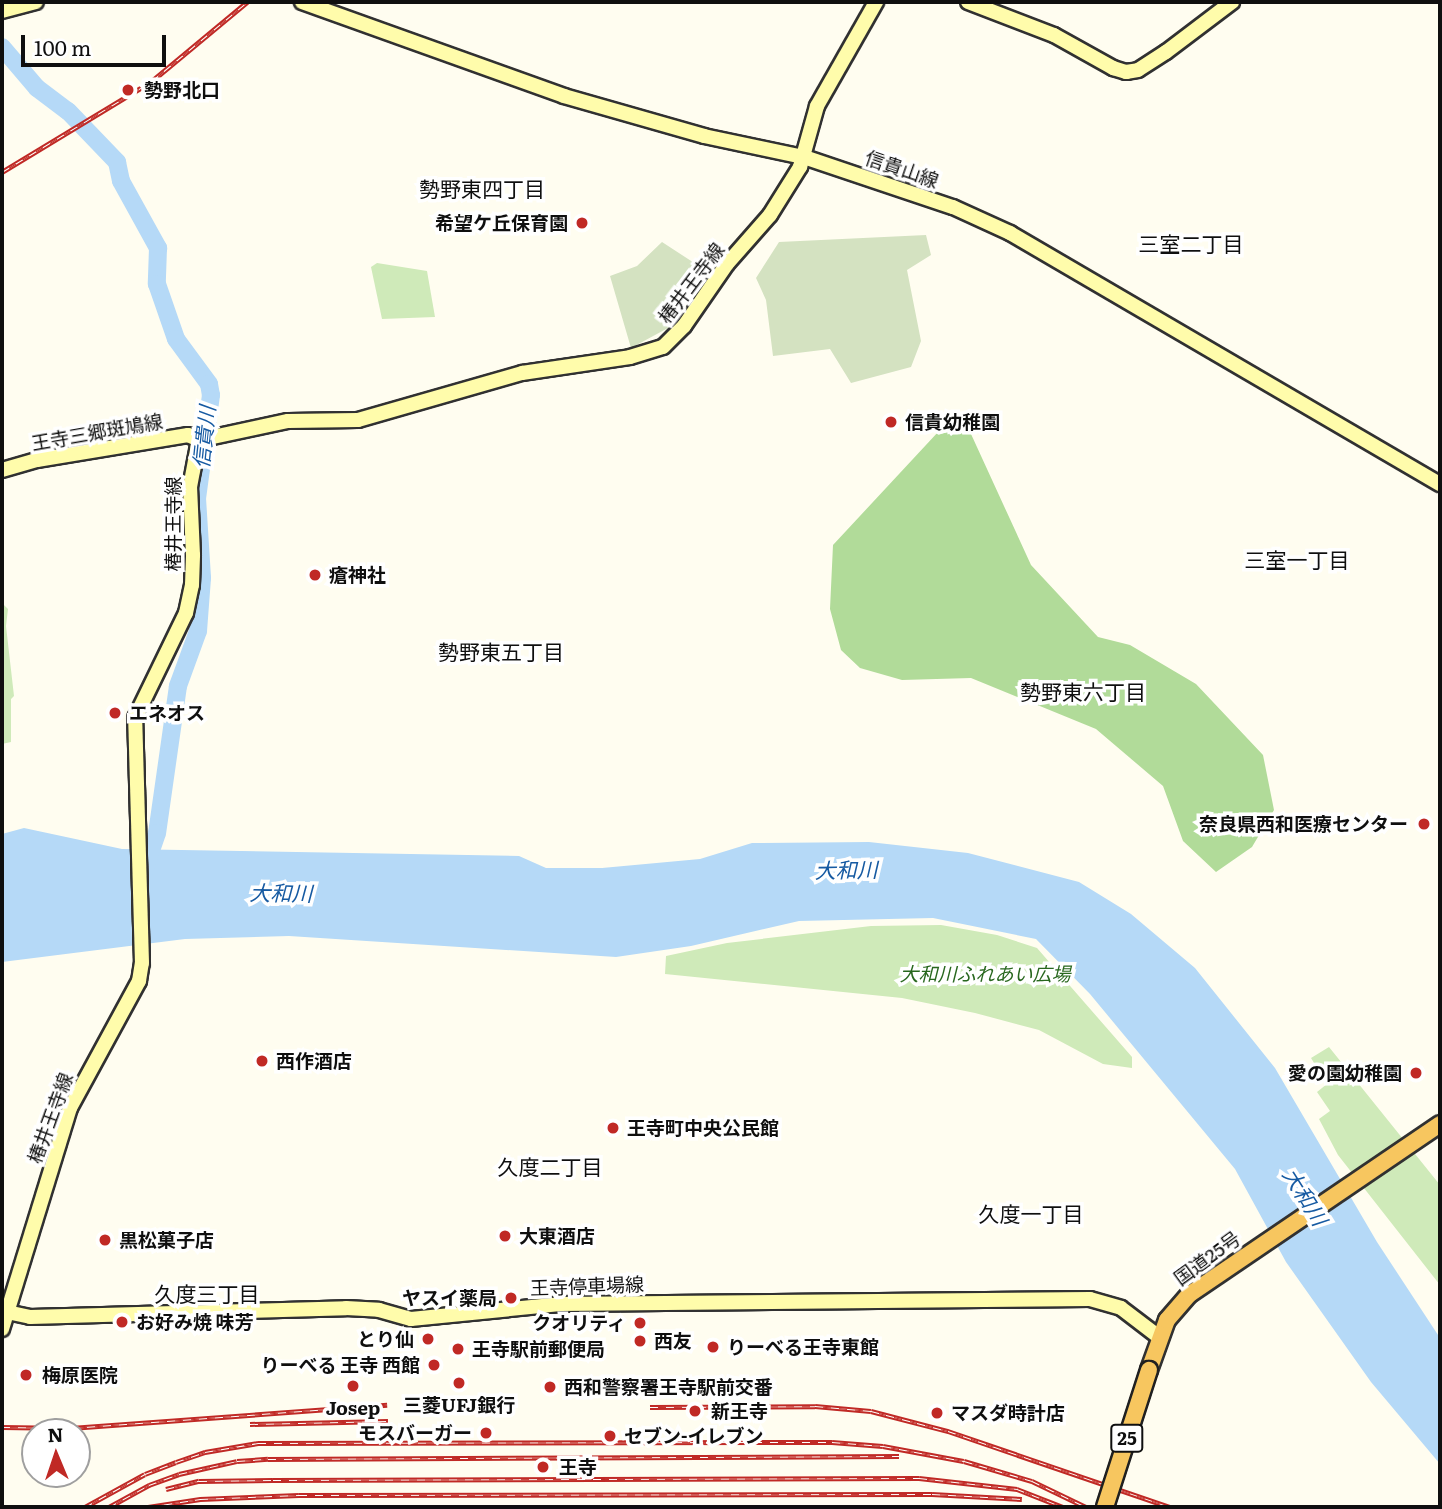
<!DOCTYPE html>
<html>
<head>
<meta charset="utf-8">
<style>
  body { margin:0 }
  #map { position:relative; width:1442px; height:1509px; overflow:hidden; background:#fffdf0; font-family:Literata,"Noto Sans JP",serif }
  div>[style] { position:absolute }
  .green>* { inset:0; background:#cfeab9 }
  .forest>* { inset:0; background:#b1db99 }
  .cemetery>* { inset:0; background:#d4e2c1 }
  .water>* { inset:0; background:#b5d9f7 }
  .river>* { height:18px; margin:-9px; padding:0 9px; transform-origin:9px; border-radius:9px; background:#b5d9f7 }
  .roads { filter:drop-shadow(2px 0 #313131) drop-shadow(-2px 0 #313131) drop-shadow(0 2px #313131) drop-shadow(0 -2px #313131) }
  .secondary>* { height:14px; margin:-7px; padding:0 7px; transform-origin:7px; border-radius:7px; background:#fffcab }
  .trunk>* { height:16px; margin:-8px; padding:0 8px; transform-origin:8px; border-radius:8px; background:#f7c65f }
  .rail>* { height:5px; margin-top:-2.5px; transform-origin:0; background:repeating-linear-gradient(90deg,#fff 0 8px,#c02925 0 16px); box-sizing:border-box; border-block:2px solid #c02925 }
  .bridges { filter:drop-shadow(2px 0 #202020) drop-shadow(-2px 0 #202020) drop-shadow(0 2px #202020) drop-shadow(0 -2px #202020) }
  .trunk-bridge>* { height:16px; margin:-8px; padding:0 8px; transform-origin:8px; border-radius:8px; background:#f7c65f }
  .dots>* { width:19px; height:19px; translate:-50% -50%; box-sizing:border-box; border:4px solid #fff; border-radius:50% }
  span { translate:-50% -50%; white-space:nowrap; text-align:center; line-height:1.15; -webkit-text-stroke:7px #fff; paint-order:stroke }
  .shield-label span { padding:2px 5px; background:#fff; border:2px solid; border-radius:5px; -webkit-text-stroke-width:0 }
  .shield-label { font-size:18px; color:#0f0f0f; font-weight:700 }
  .poi-label { font-size:19px; color:#0f0f0f; font-weight:700 }
  .left { translate:0 -50%; text-align:left }
  .right { translate:-100% -50%; text-align:right }
  .street-label { font-size:19px; color:#0f0f0f }
  .park-label { font-size:19px; color:#28671e; font-style:italic }
  .neighbourhood-label { font-size:21px; color:#0f0f0f }
  .water-label { font-size:21px; color:#165aa2; font-style:italic }
  .frame { position:absolute; inset:0; border:4px solid #0f0f0f; pointer-events:none }
  .north { position:absolute; left:21px; top:1418px; width:70px; height:70px; box-sizing:border-box; background:#fff; border:2px solid #9f9f9f; border-radius:50%; rotate:358deg; font-size:19px; font-weight:700; line-height:28px; text-align:center; color:#0f0f0f }
  .north::after { content:''; display:block; margin:auto; width:24px; height:32px; background:#c02925; clip-path:polygon(50% 0,100% 100%,50% 72%,0 100%) }
  .scale { position:absolute; left:21px; top:35px; width:145px; height:32px; box-sizing:border-box; border:4px solid #0f0f0f; border-top:0; padding-left:9px; font-size:21px; line-height:24px; white-space:nowrap; color:#0f0f0f; -webkit-text-stroke:5px #fff; paint-order:stroke }
</style>
</head>
<body>
<div id="map">
  <div class="green">
    <div style="clip-path:polygon(377px 263px,427px 271px,435px 317px,382px 319px,371px 267px)"></div>
    <div style="clip-path:polygon(2px 603px,8px 609px,6px 626px,14px 696px,11px 699px,11px 742px,2px 744px)"></div>
    <div style="clip-path:polygon(941px 925px,997px 935px,1037px 948px,1132px 1057px,1132px 1068px,1103px 1064px,1039px 1030px,975px 1013px,902px 998px,665px 974px,666px 956px,727px 943px,871px 926px)"></div>
    <div style="clip-path:polygon(1329px 1047px,1440px 1185px,1440px 1285px,1338px 1155px,1319px 1119px,1330px 1111px,1317px 1092px,1327px 1084px,1311px 1058px)"></div>
  </div>
  <div class="forest">
    <div style="clip-path:polygon(952px 417px,971px 434px,1031px 565px,1098px 637px,1130px 645px,1196px 684px,1263px 755px,1274px 810px,1252px 847px,1216px 872px,1183px 841px,1163px 786px,1096px 729px,971px 678px,902px 680px,860px 668px,841px 650px,830px 609px,833px 545px)"></div>
  </div>
  <div class="cemetery">
    <div style="clip-path:polygon(926px 235px,931px 255px,907px 270px,921px 341px,911px 367px,851px 383px,830px 349px,773px 356px,766px 300px,756px 278px,779px 242px)"></div>
    <div style="clip-path:polygon(662px 242px,705px 270px,668px 328px,631px 348px,610px 276px,637px 266px)"></div>
  </div>
  <div class="water">
    <div style="clip-path:polygon(24px 828px,122px 849px,519px 856px,546px 868px,602px 868px,700px 859px,752px 843px,869px 842px,968px 853px,1079px 882px,1131px 914px,1195px 968px,1275px 1068px,1377px 1242px,1440px 1338px,1440px 1464px,1371px 1382px,1286px 1262px,1235px 1169px,1090px 994px,1036px 939px,933px 918px,799px 921px,691px 946px,616px 957px,289px 936px,185px 939px,2px 962px,2px 834px)"></div>
  </div>
  <div class="river">
    <div style="left:2px;top:47px;width:54px;rotate:49.5deg"></div>
    <div style="left:37px;top:88px;width:39px;rotate:37deg"></div>
    <div style="left:68px;top:111px;width:71px;rotate:46.1deg"></div>
    <div style="left:117px;top:162px;width:19px;rotate:78deg"></div>
    <div style="left:121px;top:181px;width:77px;rotate:61.1deg"></div>
    <div style="left:158px;top:248px;width:36px;rotate:92deg"></div>
    <div style="left:157px;top:284px;width:58px;rotate:70.9deg"></div>
    <div style="left:176px;top:339px;width:56px;rotate:53.7deg"></div>
    <div style="left:209px;top:384px;width:11px;rotate:80deg"></div>
    <div style="left:211px;top:395px;width:104px;rotate:97.7deg"></div>
    <div style="left:197px;top:498px;width:80px;rotate:86.4deg"></div>
    <div style="left:202px;top:578px;width:53px;rotate:94.3deg"></div>
    <div style="left:198px;top:631px;width:59px;rotate:110deg"></div>
    <div style="left:178px;top:686px;width:148px;rotate:98.1deg"></div>
    <div style="left:157px;top:833px;width:40px;rotate:108.9deg"></div>
  </div>
  <div class="roads">
    <div class="secondary">
      <div style="left:302px;top:2px;width:278px;rotate:19.7deg"></div>
      <div style="left:564px;top:96px;width:146px;rotate:15.9deg"></div>
      <div style="left:704px;top:136px;width:102px;rotate:11.9deg"></div>
      <div style="left:804px;top:157px;width:157px;rotate:18.6deg"></div>
      <div style="left:953px;top:207px;width:63px;rotate:24.5deg"></div>
      <div style="left:1010px;top:233px;width:498px;rotate:30.3deg"></div>
      <div style="left:968px;top:2px;width:92px;rotate:21deg"></div>
      <div style="left:1054px;top:35px;width:68px;rotate:29.2deg"></div>
      <div style="left:1113px;top:68px;width:14px;rotate:17deg"></div>
      <div style="left:1126px;top:72px;width:12px;rotate:-9deg"></div>
      <div style="left:1138px;top:70px;width:33px;rotate:-33deg"></div>
      <div style="left:1166px;top:52px;width:83px;rotate:-37.1deg"></div>
      <div style="left:2px;top:11px;width:35px;rotate:-15deg"></div>
      <div style="left:199px;top:440px;width:91px;rotate:-12.1deg"></div>
      <div style="left:288px;top:421px;width:70px;rotate:-0.8deg"></div>
      <div style="left:358px;top:420px;width:171px;rotate:-16deg"></div>
      <div style="left:522px;top:373px;width:109px;rotate:-8.4deg"></div>
      <div style="left:630px;top:357px;width:34px;rotate:-17deg"></div>
      <div style="left:663px;top:347px;width:30px;rotate:-45deg"></div>
      <div style="left:684px;top:326px;width:75px;rotate:-55.3deg"></div>
      <div style="left:727px;top:264px;width:65px;rotate:-48.7deg"></div>
      <div style="left:770px;top:215px;width:57px;rotate:-58deg"></div>
      <div style="left:800px;top:167px;width:63px;rotate:-74.4deg"></div>
      <div style="left:817px;top:106px;width:120px;rotate:-60.4deg"></div>
      <div style="left:2px;top:470px;width:36px;rotate:-16deg"></div>
      <div style="left:37px;top:460px;width:153px;rotate:-9.4deg"></div>
      <div style="left:188px;top:435px;width:12px;rotate:24deg"></div>
      <div style="left:7px;top:1312px;width:24px;rotate:12deg"></div>
      <div style="left:30px;top:1317px;width:316px;rotate:-1.6deg"></div>
      <div style="left:346px;top:1308px;width:33px;rotate:3deg"></div>
      <div style="left:379px;top:1310px;width:33px;rotate:16deg"></div>
      <div style="left:411px;top:1319px;width:150px;rotate:-5.7deg"></div>
      <div style="left:560px;top:1304px;width:530px;rotate:-0.54deg"></div>
      <div style="left:1090px;top:1299px;width:32px;rotate:16deg"></div>
      <div style="left:1121px;top:1308px;width:48px;rotate:37.3deg"></div>
      <div style="left:2px;top:1329px;width:231px;rotate:-72.9deg"></div>
      <div style="left:70px;top:1108px;width:145px;rotate:-61.5deg"></div>
      <div style="left:139px;top:981px;width:18px;rotate:-81deg"></div>
      <div style="left:142px;top:963px;width:245px;rotate:-91.6deg"></div>
      <div style="left:135px;top:718px;width:117px;rotate:-64.1deg"></div>
      <div style="left:186px;top:613px;width:29px;rotate:-78deg"></div>
      <div style="left:192px;top:585px;width:30px;rotate:-88deg"></div>
      <div style="left:193px;top:555px;width:68px;rotate:-92.5deg"></div>
      <div style="left:190px;top:487px;width:48px;rotate:-79.2deg"></div>
    </div>
    <div class="trunk">
      <div style="left:1149px;top:1370px;width:53px;rotate:-70.2deg"></div>
      <div style="left:1167px;top:1320px;width:35px;rotate:-49deg"></div>
      <div style="left:1190px;top:1294px;width:302px;rotate:-34.2deg"></div>
    </div>
  </div>
  <div class="rail">
    <div style="left:2px;top:172px;width:175px;rotate:-31.2deg"></div>
    <div style="left:152px;top:81px;width:124px;rotate:-39.7deg"></div>
    <div style="left:650px;top:1407px;width:165px;rotate:-0.3deg"></div>
    <div style="left:815px;top:1406px;width:56px;rotate:5.1deg"></div>
    <div style="left:871px;top:1411px;width:80px;rotate:14.6deg"></div>
    <div style="left:948px;top:1431px;width:235px;rotate:18.9deg"></div>
    <div style="left:250px;top:1424px;width:138px;rotate:-1.2deg"></div>
    <div style="left:2px;top:1427px;width:69px;rotate:0.8deg"></div>
    <div style="left:71px;top:1428px;width:317px;rotate:-4.2deg"></div>
    <div style="left:166px;top:1489px;width:34px;rotate:-14deg"></div>
    <div style="left:199px;top:1481px;width:74px;rotate:-0.8deg"></div>
    <div style="left:273px;top:1480px;width:646px;rotate:-0.18deg"></div>
    <div style="left:919px;top:1478px;width:99px;rotate:6.4deg"></div>
    <div style="left:1017px;top:1489px;width:49px;rotate:21.4deg"></div>
    <div style="left:85px;top:1507px;width:68px;rotate:-28.8deg"></div>
    <div style="left:145px;top:1474px;width:33px;rotate:-21deg"></div>
    <div style="left:176px;top:1462px;width:31px;rotate:-19deg"></div>
    <div style="left:205px;top:1452px;width:54px;rotate:-9.6deg"></div>
    <div style="left:258px;top:1443px;width:574px;rotate:-0.1deg"></div>
    <div style="left:832px;top:1442px;width:51px;rotate:4.5deg"></div>
    <div style="left:883px;top:1446px;width:82px;rotate:10.5deg"></div>
    <div style="left:964px;top:1461px;width:71px;rotate:16.4deg"></div>
    <div style="left:1032px;top:1481px;width:60px;rotate:25.7deg"></div>
    <div style="left:109px;top:1507px;width:46px;rotate:-28.8deg"></div>
    <div style="left:149px;top:1485px;width:32px;rotate:-20deg"></div>
    <div style="left:179px;top:1474px;width:59px;rotate:-12.6deg"></div>
    <div style="left:237px;top:1461px;width:31px;rotate:-4deg"></div>
    <div style="left:268px;top:1459px;width:631px;rotate:-0.27deg"></div>
    <div style="left:148px;top:1507px;width:53px;rotate:-8.7deg"></div>
    <div style="left:200px;top:1499px;width:99px;rotate:-2.3deg"></div>
    <div style="left:299px;top:1495px;width:633px;rotate:-0.09deg"></div>
    <div style="left:932px;top:1494px;width:90px;rotate:3.2deg"></div>
  </div>
  <div class="bridges">
    <div class="trunk-bridge">
      <div style="left:1105px;top:1507px;width:144px;rotate:-72.2deg"></div>
    </div>
  </div>
  <div class="dots">
    <div style="left:128px;top:90px;background:#c02925"></div>
    <div style="left:582px;top:223px;background:#c02925"></div>
    <div style="left:891px;top:422px;background:#c02925"></div>
    <div style="left:315px;top:575px;background:#c02925"></div>
    <div style="left:115px;top:713px;background:#c02925"></div>
    <div style="left:1424px;top:824px;background:#c02925"></div>
    <div style="left:262px;top:1061px;background:#c02925"></div>
    <div style="left:1416px;top:1073px;background:#c02925"></div>
    <div style="left:613px;top:1128px;background:#c02925"></div>
    <div style="left:505px;top:1236px;background:#c02925"></div>
    <div style="left:105px;top:1240px;background:#c02925"></div>
    <div style="left:511px;top:1298px;background:#c02925"></div>
    <div style="left:122px;top:1322px;background:#c02925"></div>
    <div style="left:640px;top:1323px;background:#c02925"></div>
    <div style="left:428px;top:1339px;background:#c02925"></div>
    <div style="left:640px;top:1341px;background:#c02925"></div>
    <div style="left:713px;top:1347px;background:#c02925"></div>
    <div style="left:458px;top:1349px;background:#c02925"></div>
    <div style="left:434px;top:1365px;background:#c02925"></div>
    <div style="left:26px;top:1375px;background:#c02925"></div>
    <div style="left:459px;top:1383px;background:#c02925"></div>
    <div style="left:353px;top:1386px;background:#c02925"></div>
    <div style="left:550px;top:1387px;background:#c02925"></div>
    <div style="left:695px;top:1411px;background:#c02925"></div>
    <div style="left:937px;top:1413px;background:#c02925"></div>
    <div style="left:486px;top:1433px;background:#c02925"></div>
    <div style="left:610px;top:1436px;background:#c02925"></div>
    <div style="left:543px;top:1467px;background:#c02925"></div>
  </div>
  <div class="shield-label">
    <span style="left:1127px;top:1438px">25</span>
  </div>
  <div class="poi-label">
    <span class="left" style="left:144px;top:90px">勢野北口</span>
    <span class="right" style="left:568px;top:223px">希望ケ丘保育園</span>
    <span class="left" style="left:905px;top:422px">信貴幼稚園</span>
    <span class="left" style="left:329px;top:575px">瘡神社</span>
    <span class="left" style="left:129px;top:713px">エネオス</span>
    <span class="right" style="left:1408px;top:824px">奈良県西和医療センター</span>
    <span class="left" style="left:276px;top:1061px">西作酒店</span>
    <span class="right" style="left:1402px;top:1073px">愛の園幼稚園</span>
    <span class="left" style="left:627px;top:1128px">王寺町中央公民館</span>
    <span class="left" style="left:519px;top:1236px">大東酒店</span>
    <span class="left" style="left:119px;top:1240px">黒松菓子店</span>
    <span class="right" style="left:497px;top:1298px">ヤスイ薬局</span>
    <span class="left" style="left:136px;top:1322px">お好み焼 味芳</span>
    <span class="right" style="left:626px;top:1323px">クオリティ</span>
    <span class="right" style="left:414px;top:1339px">とり仙</span>
    <span class="left" style="left:654px;top:1341px">西友</span>
    <span class="left" style="left:727px;top:1347px">りーべる王寺東館</span>
    <span class="left" style="left:472px;top:1349px">王寺駅前郵便局</span>
    <span class="right" style="left:420px;top:1365px">りーべる 王寺 西館</span>
    <span class="left" style="left:42px;top:1375px">梅原医院</span>
    <span class="left" style="left:564px;top:1387px">西和警察署王寺駅前交番</span>
    <span style="left:459px;top:1405px">三菱UFJ銀行</span>
    <span style="left:353px;top:1408px">Josep</span>
    <span class="left" style="left:711px;top:1411px">新王寺</span>
    <span class="left" style="left:951px;top:1413px">マスダ時計店</span>
    <span class="right" style="left:472px;top:1433px">モスバーガー</span>
    <span class="left" style="left:624px;top:1436px">セブン-イレブン</span>
    <span class="left" style="left:559px;top:1467px">王寺</span>
  </div>
  <div class="street-label">
    <span style="left:902px;top:169px;rotate:19deg">信貴山線</span>
    <span style="left:691px;top:283px;rotate:-53deg">椿井王寺線</span>
    <span style="left:97px;top:432px;rotate:-10deg">王寺三郷斑鳩線</span>
    <span style="left:173px;top:524px;rotate:-90deg">椿井王寺線</span>
    <span style="left:50px;top:1118px;rotate:-70deg">椿井王寺線</span>
    <span style="left:1207px;top:1258px;rotate:-36deg">国道25号</span>
    <span style="left:587px;top:1286px;rotate:-2deg">王寺停車場線</span>
  </div>
  <div class="park-label">
    <span style="left:985px;top:974px">大和川ふれあい広場</span>
  </div>
  <div class="neighbourhood-label">
    <span style="left:482px;top:188px">勢野東四丁目</span>
    <span style="left:1191px;top:243px">三室二丁目</span>
    <span style="left:1297px;top:559px">三室一丁目</span>
    <span style="left:501px;top:651px">勢野東五丁目</span>
    <span style="left:1083px;top:691px">勢野東六丁目</span>
    <span style="left:550px;top:1166px">久度二丁目</span>
    <span style="left:1031px;top:1213px">久度一丁目</span>
    <span style="left:207px;top:1293px">久度三丁目</span>
  </div>
  <div class="water-label">
    <span style="left:203px;top:437px;rotate:-84deg">信貴川</span>
    <span style="left:846px;top:869px;rotate:-1deg">大和川</span>
    <span style="left:281px;top:892px;rotate:1deg">大和川</span>
    <span style="left:1306px;top:1196px;rotate:58deg">大和川</span>
  </div>
  <div class="frame"></div>
  <div class="north">N</div>
  <div class="scale">100 m</div>
</div>
</body>
</html>
